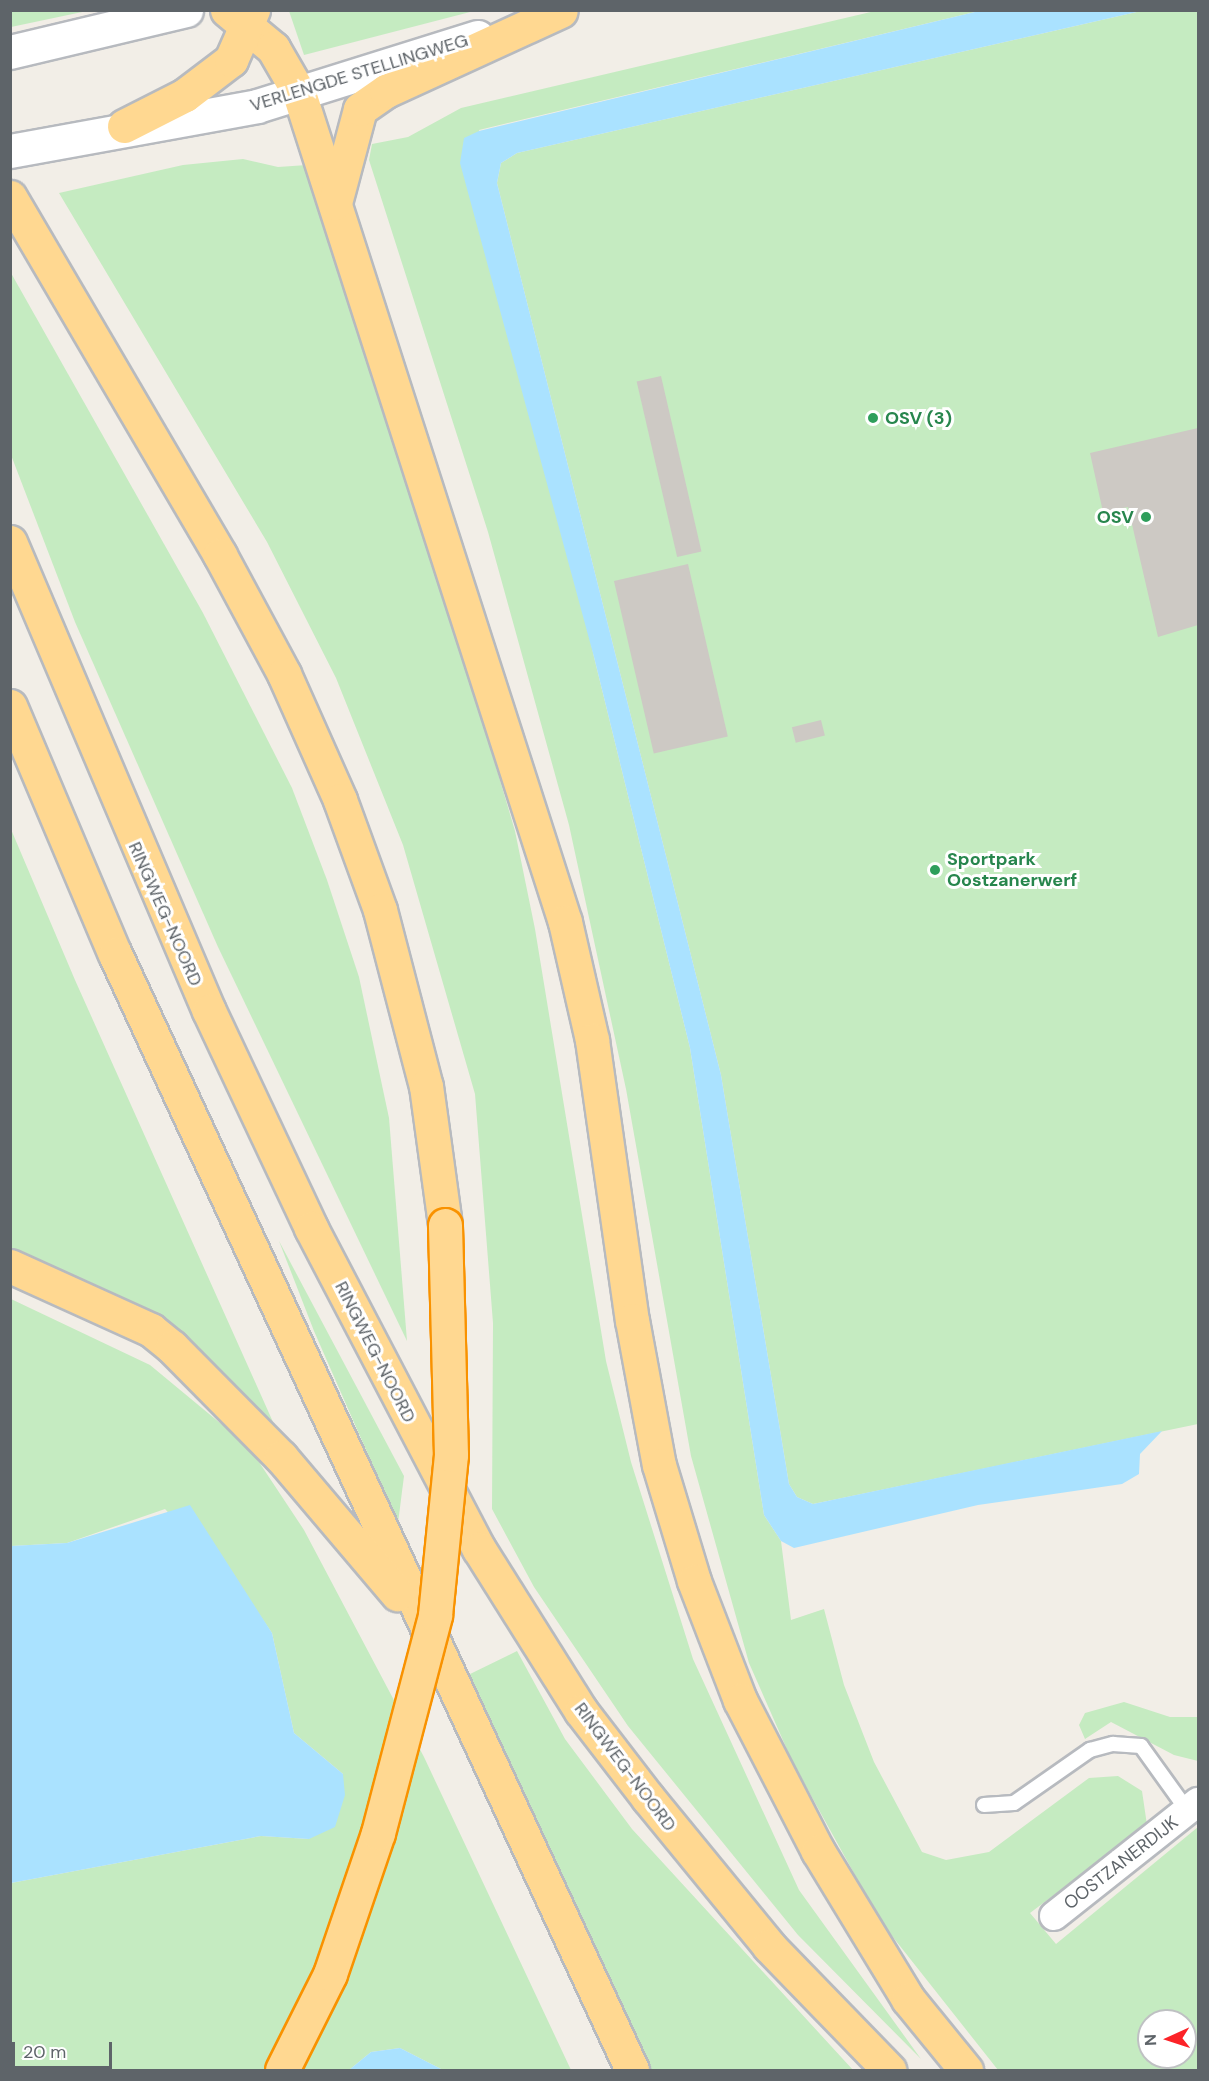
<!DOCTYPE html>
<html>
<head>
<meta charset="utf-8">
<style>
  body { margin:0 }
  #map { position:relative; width:1209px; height:2081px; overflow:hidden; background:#f2eee7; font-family:"DM Sans",sans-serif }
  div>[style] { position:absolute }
  .green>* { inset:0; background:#c5ebc1 }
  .water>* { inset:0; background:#aae2ff }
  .building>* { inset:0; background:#cdc9c4; transform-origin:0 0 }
  .roads { filter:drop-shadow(2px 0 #b7babf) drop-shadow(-2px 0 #b7babf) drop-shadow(0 2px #b7babf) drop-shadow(0 -2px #b7babf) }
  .service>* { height:14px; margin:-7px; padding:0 7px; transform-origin:7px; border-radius:7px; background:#fff }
  .minor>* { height:28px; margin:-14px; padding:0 14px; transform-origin:14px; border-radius:14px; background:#fff }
  .secondary>* { height:33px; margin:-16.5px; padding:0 16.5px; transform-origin:16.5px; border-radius:16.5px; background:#fff }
  .motorway>* { height:33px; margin:-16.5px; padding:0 16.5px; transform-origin:16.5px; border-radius:16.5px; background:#ffd891 }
  .bridges { filter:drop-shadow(2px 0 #f99200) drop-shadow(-2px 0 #f99200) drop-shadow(0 2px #f99200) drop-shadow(0 -2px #f99200) }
  .motorway-bridge>* { height:33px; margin:-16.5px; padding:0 16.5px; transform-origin:16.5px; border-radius:16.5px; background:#ffd891 }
  .dots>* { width:16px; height:16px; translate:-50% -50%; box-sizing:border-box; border:3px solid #fff; border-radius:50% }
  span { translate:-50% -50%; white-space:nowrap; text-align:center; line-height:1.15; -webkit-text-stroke:6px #fff; paint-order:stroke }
  .street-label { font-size:18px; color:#5e6469 }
  .leisure-label { font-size:18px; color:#27864d; font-weight:700 }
  .left { translate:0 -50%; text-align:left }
  .right { translate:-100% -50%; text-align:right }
  .frame { position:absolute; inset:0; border:12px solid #5e6469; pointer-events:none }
  .north { position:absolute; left:1137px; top:2009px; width:60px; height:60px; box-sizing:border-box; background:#fff; border:2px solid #bfc1c3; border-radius:50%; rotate:267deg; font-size:16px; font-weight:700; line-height:24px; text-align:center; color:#5e6469 }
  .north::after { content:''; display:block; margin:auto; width:21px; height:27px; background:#fc2328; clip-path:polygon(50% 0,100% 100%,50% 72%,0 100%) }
  .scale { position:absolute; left:12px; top:2042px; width:100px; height:27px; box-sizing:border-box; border:3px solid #5e6469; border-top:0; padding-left:8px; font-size:18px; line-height:21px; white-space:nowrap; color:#5e6469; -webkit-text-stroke:4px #fff; paint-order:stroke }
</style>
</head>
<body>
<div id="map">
  <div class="green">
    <div style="clip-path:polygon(11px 10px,87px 10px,87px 11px,11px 27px)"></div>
    <div style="clip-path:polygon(289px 11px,289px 10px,474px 11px,304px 55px)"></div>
    <div style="clip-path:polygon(evenodd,875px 11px,979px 11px,479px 130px,594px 657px,690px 1048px,764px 1515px,781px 1541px,791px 1620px,824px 1609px,844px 1685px,874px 1762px,922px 1852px,946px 1860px,989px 1852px,1089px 1778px,1118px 1776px,1142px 1791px,1147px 1825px,1030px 1913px,1056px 1944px,1198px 1827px,1198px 2070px,998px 2070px,881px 1922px,793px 1763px,749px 1663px,691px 1456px,626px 1089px,569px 825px,488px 532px,369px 160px,372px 144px,408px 137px,461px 108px,875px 11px,1149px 2021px,1185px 2021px,1185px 2057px,1149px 2057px,1149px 2021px)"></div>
    <div style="clip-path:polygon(1141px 11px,1198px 11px,1198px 1424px,813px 1504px,797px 1497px,789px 1484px,721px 1075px,497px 183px,501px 163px,517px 153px)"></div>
    <div style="clip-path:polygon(243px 159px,278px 167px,307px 165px,473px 689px,515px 831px,535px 929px,606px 1361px,631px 1462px,693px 1659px,799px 1890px,921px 2059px,798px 1935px,628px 1726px,534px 1587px,492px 1509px,493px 1323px,475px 1094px,403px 845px,336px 678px,267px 542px,59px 193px,183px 165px)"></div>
    <div style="clip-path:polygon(11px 273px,203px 613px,292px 788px,327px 880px,359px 977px,389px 1118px,407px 1341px,218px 947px,75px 622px,11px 455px)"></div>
    <div style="clip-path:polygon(10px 827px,75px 980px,273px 1422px,182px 1341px,11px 1255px)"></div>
    <div style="clip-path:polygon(279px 1241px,404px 1476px,398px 1523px,314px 1331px)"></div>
    <div style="clip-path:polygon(11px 1299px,150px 1365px,249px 1447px,304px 1530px,424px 1757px,571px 2070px,443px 2070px,400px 2048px,371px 2052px,349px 2070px,11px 2070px,11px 1883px,261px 1836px,309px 1839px,343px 1774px,294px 1733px,272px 1633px,246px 1595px,165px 1509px,67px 1543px,11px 1546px)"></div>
    <div style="clip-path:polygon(517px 1651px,565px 1739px,632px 1829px,853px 2070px,649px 2070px,468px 1675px)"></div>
    <div style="clip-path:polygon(1124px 1702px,1170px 1717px,1198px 1717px,1198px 1761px,1174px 1755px,1111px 1722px,1085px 1739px,1079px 1725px,1085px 1713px)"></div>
  </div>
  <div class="water">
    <div style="clip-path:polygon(979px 11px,1141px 11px,517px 153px,501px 163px,497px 183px,721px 1075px,789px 1484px,797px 1497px,813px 1504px,1162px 1431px,1140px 1454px,1139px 1474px,1122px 1484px,978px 1505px,794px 1548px,781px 1541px,764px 1515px,690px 1048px,594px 657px,460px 163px,464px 138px,479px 131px)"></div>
    <div style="clip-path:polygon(190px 1505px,272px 1633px,294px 1733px,343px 1774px,345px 1795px,335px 1827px,309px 1839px,261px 1836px,11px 1883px,11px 1546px,67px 1543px)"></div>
    <div style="clip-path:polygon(400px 2048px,443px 2070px,349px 2070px,371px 2052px)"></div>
  </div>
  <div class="building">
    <div style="left:661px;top:376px;width:180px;height:25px;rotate:77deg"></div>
    <div style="clip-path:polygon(1198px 428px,1198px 625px,1158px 637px,1128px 507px,1103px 512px,1090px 453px)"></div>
    <div style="left:688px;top:564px;width:177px;height:76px;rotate:77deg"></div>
    <div style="left:821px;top:720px;width:16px;height:30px;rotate:76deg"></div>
  </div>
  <div class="roads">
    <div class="service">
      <div style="left:984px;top:1805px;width:30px;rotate:-4deg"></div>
      <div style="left:1014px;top:1803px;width:93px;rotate:-34.9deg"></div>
      <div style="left:1090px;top:1750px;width:24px;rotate:-15deg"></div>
      <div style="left:1113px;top:1744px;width:28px;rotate:4deg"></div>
      <div style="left:1141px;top:1746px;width:79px;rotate:54.3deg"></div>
    </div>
    <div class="minor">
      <div style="left:1054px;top:1916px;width:184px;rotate:-38.4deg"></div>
    </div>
    <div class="secondary">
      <div style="left:10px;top:52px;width:181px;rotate:-13.4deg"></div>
      <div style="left:10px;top:151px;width:251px;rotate:-10.3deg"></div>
      <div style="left:257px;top:106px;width:231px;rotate:-17.4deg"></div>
    </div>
    <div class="motorway">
      <div style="left:227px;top:10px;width:60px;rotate:39.6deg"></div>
      <div style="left:273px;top:48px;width:52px;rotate:60deg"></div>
      <div style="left:299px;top:93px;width:871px;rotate:72.21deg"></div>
      <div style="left:565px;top:922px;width:121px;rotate:77.1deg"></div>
      <div style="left:592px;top:1040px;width:283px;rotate:81.9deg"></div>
      <div style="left:632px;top:1320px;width:147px;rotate:79.5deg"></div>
      <div style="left:659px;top:1465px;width:121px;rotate:73.2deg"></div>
      <div style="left:694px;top:1581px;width:128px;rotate:68.9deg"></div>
      <div style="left:740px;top:1700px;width:170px;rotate:62.7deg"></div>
      <div style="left:818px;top:1851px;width:173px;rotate:58.7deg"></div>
      <div style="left:908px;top:1999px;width:92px;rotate:50.8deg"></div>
      <div style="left:124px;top:126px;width:68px;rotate:-26.9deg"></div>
      <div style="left:185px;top:95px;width:58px;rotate:-37.3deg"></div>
      <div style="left:231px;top:60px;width:55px;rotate:-66.3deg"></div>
      <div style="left:10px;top:197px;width:415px;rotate:59.6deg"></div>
      <div style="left:220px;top:555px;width:135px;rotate:61.7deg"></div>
      <div style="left:284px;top:674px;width:138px;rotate:66deg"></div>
      <div style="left:340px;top:800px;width:117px;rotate:70deg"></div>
      <div style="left:380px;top:910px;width:182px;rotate:75.4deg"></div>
      <div style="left:426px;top:1086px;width:140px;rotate:82.2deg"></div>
      <div style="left:335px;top:203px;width:97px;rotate:-75.1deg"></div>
      <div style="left:360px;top:109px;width:32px;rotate:-35deg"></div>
      <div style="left:386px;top:91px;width:192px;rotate:-24.6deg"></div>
      <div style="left:10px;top:542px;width:509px;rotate:67.01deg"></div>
      <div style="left:209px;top:1011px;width:240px;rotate:64.8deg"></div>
      <div style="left:311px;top:1228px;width:362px;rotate:62.4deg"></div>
      <div style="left:479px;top:1549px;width:191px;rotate:57.8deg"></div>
      <div style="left:581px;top:1711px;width:110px;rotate:52.4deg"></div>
      <div style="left:648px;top:1798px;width:191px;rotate:50.7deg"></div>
      <div style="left:769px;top:1946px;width:173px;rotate:45.9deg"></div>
      <div style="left:10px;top:706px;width:269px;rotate:67.1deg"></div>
      <div style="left:115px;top:954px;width:1230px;rotate:65.14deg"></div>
      <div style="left:10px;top:1266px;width:155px;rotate:24.4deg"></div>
      <div style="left:151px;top:1330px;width:27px;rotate:39deg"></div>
      <div style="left:172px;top:1347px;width:155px;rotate:45.3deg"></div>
      <div style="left:281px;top:1457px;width:180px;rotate:49.7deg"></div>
    </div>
  </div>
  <div class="bridges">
    <div class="motorway-bridge">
      <div style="left:282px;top:2070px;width:107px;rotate:-63.4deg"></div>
      <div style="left:330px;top:1974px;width:149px;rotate:-71.2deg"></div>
      <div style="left:378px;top:1833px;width:225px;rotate:-75.3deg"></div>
      <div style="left:435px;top:1615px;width:161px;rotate:-84.3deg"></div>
      <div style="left:451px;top:1455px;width:230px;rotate:-91.5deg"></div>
    </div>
  </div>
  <div class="dots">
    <div style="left:873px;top:418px;background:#2e9e5b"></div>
    <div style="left:1146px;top:517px;background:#2e9e5b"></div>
    <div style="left:935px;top:870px;background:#2e9e5b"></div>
  </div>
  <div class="street-label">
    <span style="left:359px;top:73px;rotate:-17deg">VERLENGDE STELLINGWEG</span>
    <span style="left:165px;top:914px;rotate:66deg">RINGWEG-NOORD</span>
    <span style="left:375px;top:1352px;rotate:63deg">RINGWEG-NOORD</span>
    <span style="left:625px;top:1767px;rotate:53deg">RINGWEG-NOORD</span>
    <span style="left:1121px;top:1863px;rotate:-38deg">OOSTZANERDIJK</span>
  </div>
  <div class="leisure-label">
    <span class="left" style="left:885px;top:418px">OSV (3)</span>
    <span class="right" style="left:1134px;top:517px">OSV</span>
    <span class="left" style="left:947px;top:870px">Sportpark<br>Oostzanerwerf</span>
  </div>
  <div class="frame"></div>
  <div class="north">N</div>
  <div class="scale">20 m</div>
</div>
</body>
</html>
